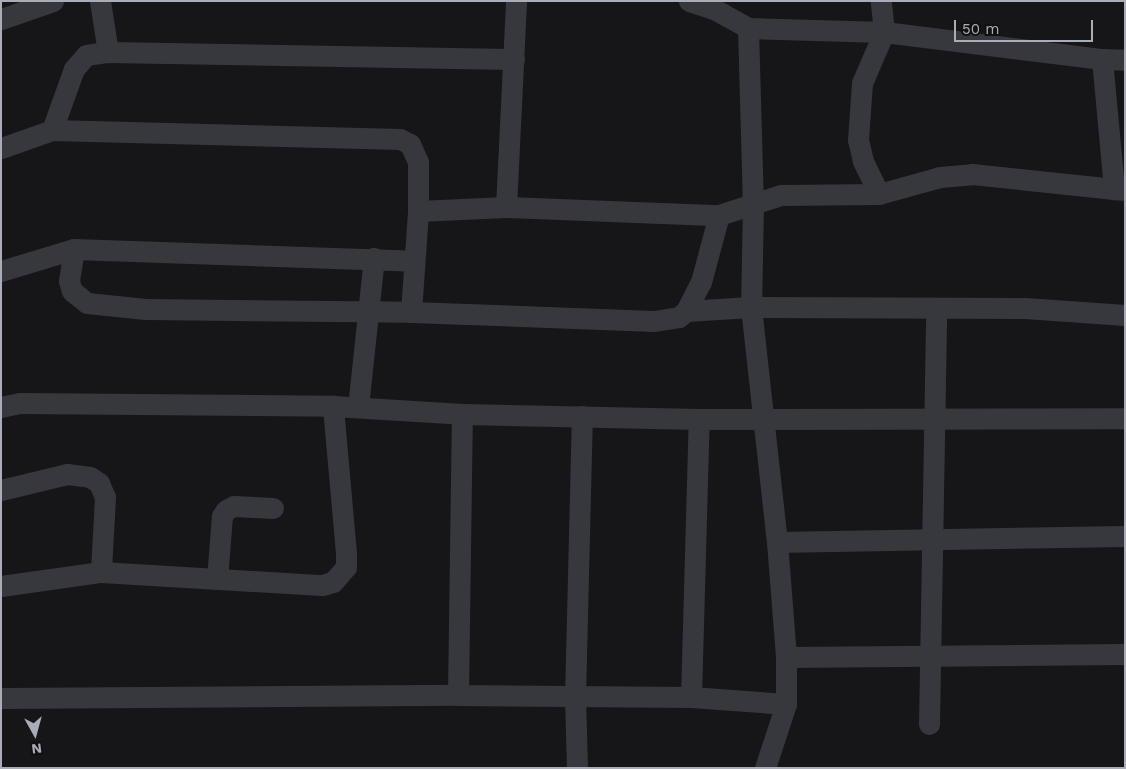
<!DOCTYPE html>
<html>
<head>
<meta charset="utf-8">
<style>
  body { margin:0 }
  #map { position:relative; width:1126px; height:769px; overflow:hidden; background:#161618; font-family:"Work Sans",sans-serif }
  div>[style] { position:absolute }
  .minor>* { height:21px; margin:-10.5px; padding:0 10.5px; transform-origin:10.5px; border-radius:10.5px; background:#37383d }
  span { translate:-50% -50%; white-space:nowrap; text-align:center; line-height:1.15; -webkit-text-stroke:5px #111113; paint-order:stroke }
  .frame { position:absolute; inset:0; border:2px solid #a8adb8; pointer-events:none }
  .north { position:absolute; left:10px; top:709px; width:50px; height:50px; -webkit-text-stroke:4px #111113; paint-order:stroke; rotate:173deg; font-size:14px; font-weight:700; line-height:20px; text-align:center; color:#a8adb8 }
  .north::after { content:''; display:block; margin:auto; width:18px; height:22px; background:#a8adb8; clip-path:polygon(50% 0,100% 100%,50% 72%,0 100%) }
  .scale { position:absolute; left:954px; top:20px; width:139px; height:22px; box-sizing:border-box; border:2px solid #a8adb8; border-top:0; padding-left:6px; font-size:15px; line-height:18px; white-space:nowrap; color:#a8adb8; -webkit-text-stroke:4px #111113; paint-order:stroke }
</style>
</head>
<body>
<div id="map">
  <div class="minor">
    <div style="left:100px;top:1px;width:52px;rotate:81.1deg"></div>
    <div style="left:689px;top:1px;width:26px;rotate:18deg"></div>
    <div style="left:714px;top:9px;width:39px;rotate:29deg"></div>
    <div style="left:748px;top:28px;width:136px;rotate:1.7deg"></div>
    <div style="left:884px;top:32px;width:31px;rotate:-96deg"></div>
    <div style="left:1px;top:19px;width:55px;rotate:-19.1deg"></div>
    <div style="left:748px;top:28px;width:177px;rotate:88.4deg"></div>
    <div style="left:753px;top:205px;width:102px;rotate:91.1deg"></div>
    <div style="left:751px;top:307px;width:236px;rotate:83.7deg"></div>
    <div style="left:777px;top:542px;width:115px;rotate:85.5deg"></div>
    <div style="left:786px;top:657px;width:47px;rotate:90deg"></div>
    <div style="left:786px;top:704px;width:67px;rotate:108.2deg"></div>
    <div style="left:1102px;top:59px;width:23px;rotate:2deg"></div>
    <div style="left:52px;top:130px;width:65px;rotate:-70.2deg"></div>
    <div style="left:74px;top:69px;width:18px;rotate:-49deg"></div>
    <div style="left:86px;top:55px;width:22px;rotate:-8deg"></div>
    <div style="left:108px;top:52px;width:406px;rotate:1deg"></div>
    <div style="left:1px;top:148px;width:54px;rotate:-19.4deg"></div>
    <div style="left:52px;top:130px;width:348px;rotate:1.5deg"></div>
    <div style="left:400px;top:139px;width:11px;rotate:27deg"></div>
    <div style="left:410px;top:144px;width:20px;rotate:66deg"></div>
    <div style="left:418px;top:162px;width:49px;rotate:90deg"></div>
    <div style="left:879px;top:194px;width:63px;rotate:-15.6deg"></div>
    <div style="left:940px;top:177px;width:32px;rotate:-5deg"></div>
    <div style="left:972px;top:174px;width:143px;rotate:6deg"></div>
    <div style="left:506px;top:207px;width:213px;rotate:2.2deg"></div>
    <div style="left:74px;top:249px;width:32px;rotate:99deg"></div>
    <div style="left:69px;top:281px;width:10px;rotate:73deg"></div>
    <div style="left:72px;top:291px;width:19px;rotate:39deg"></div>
    <div style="left:87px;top:303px;width:59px;rotate:5.8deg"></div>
    <div style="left:146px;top:309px;width:265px;rotate:0.6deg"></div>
    <div style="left:411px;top:312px;width:243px;rotate:2.1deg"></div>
    <div style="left:654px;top:321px;width:25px;rotate:-9deg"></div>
    <div style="left:679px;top:317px;width:9px;rotate:-41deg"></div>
    <div style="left:686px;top:311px;width:33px;rotate:-63deg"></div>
    <div style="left:701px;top:282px;width:69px;rotate:-75deg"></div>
    <div style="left:719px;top:215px;width:65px;rotate:-17.9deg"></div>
    <div style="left:781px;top:195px;width:98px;rotate:-0.6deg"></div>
    <div style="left:879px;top:194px;width:37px;rotate:-116deg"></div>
    <div style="left:863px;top:161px;width:22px;rotate:-103deg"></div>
    <div style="left:858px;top:140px;width:57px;rotate:-86deg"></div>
    <div style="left:862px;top:83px;width:56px;rotate:-66.7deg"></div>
    <div style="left:884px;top:32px;width:220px;rotate:7.1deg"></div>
    <div style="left:1102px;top:59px;width:131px;rotate:84.7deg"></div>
    <div style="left:1114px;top:189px;width:11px;rotate:5deg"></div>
    <div style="left:1px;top:271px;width:76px;rotate:-16.8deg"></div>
    <div style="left:74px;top:249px;width:340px;rotate:2deg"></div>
    <div style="left:686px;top:311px;width:65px;rotate:-3.5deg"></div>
    <div style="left:751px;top:307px;width:274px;rotate:0.2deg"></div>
    <div style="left:1025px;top:308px;width:100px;rotate:4deg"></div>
    <div style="left:411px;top:312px;width:101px;rotate:-86deg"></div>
    <div style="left:418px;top:211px;width:88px;rotate:-2.6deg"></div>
    <div style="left:506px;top:207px;width:206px;rotate:-87.2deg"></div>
    <div style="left:1px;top:407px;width:19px;rotate:-12deg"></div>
    <div style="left:20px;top:403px;width:313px;rotate:0.5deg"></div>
    <div style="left:333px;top:406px;width:129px;rotate:3.5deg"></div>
    <div style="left:462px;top:414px;width:237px;rotate:1.2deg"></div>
    <div style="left:699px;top:419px;width:426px;rotate:-0.1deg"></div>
    <div style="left:358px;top:407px;width:150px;rotate:-83.9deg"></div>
    <div style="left:1px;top:490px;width:68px;rotate:-13.6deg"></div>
    <div style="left:67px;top:474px;width:23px;rotate:7deg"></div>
    <div style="left:90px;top:477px;width:11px;rotate:34deg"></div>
    <div style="left:99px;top:483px;width:15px;rotate:67deg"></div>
    <div style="left:105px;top:497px;width:75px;rotate:93.1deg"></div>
    <div style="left:777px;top:542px;width:348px;rotate:-1deg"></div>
    <div style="left:217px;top:579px;width:63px;rotate:-85.5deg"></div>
    <div style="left:222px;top:516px;width:7px;rotate:-56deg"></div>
    <div style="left:226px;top:510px;width:9px;rotate:-27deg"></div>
    <div style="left:234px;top:506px;width:39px;rotate:3deg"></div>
    <div style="left:1px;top:586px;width:101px;rotate:-8deg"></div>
    <div style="left:101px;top:572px;width:221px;rotate:3.4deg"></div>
    <div style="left:322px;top:585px;width:11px;rotate:-15deg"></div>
    <div style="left:333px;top:582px;width:20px;rotate:-49deg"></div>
    <div style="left:346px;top:567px;width:14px;rotate:-90deg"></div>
    <div style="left:346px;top:553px;width:148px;rotate:-95.1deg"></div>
    <div style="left:786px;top:657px;width:339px;rotate:-0.5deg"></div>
    <div style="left:458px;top:695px;width:281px;rotate:-89.2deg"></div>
    <div style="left:691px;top:697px;width:278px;rotate:-88.4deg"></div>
    <div style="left:1px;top:698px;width:457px;rotate:-0.4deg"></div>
    <div style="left:458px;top:695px;width:233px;rotate:0.5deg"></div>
    <div style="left:691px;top:697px;width:95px;rotate:4.2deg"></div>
    <div style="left:929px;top:724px;width:416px;rotate:-89deg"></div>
    <div style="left:577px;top:768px;width:70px;rotate:-91.6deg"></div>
    <div style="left:575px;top:698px;width:282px;rotate:-88.6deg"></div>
  </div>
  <div class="frame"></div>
  <div class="north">N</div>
  <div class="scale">50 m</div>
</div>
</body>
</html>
